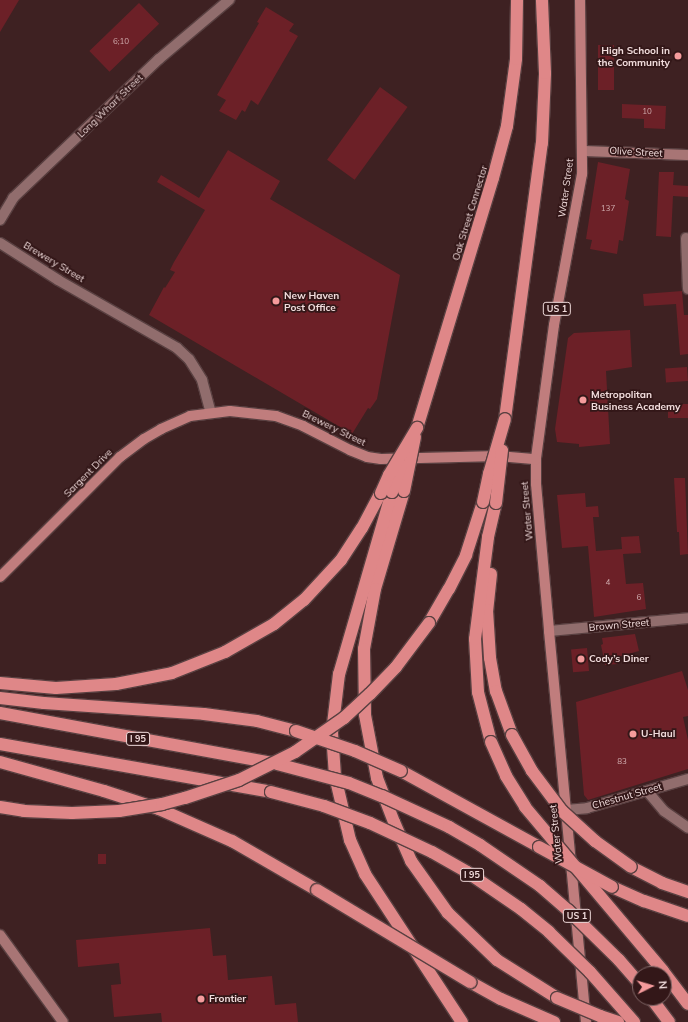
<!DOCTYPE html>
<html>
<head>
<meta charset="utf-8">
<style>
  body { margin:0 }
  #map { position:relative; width:688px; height:1022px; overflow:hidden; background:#3e2122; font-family:Mulish,sans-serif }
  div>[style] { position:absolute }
  .building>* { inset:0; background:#6c2027; transform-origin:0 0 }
  .roads { filter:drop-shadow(1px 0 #594041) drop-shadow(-1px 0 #594041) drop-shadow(0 1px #594041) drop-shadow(0 -1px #594041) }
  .street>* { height:10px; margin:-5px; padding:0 5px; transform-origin:5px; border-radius:5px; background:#916d6d }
  .secondary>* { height:10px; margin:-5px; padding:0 5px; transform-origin:5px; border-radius:5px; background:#a87575 }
  .primary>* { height:10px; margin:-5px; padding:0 5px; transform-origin:5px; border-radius:5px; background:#c07d7d }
  .highway>* { height:12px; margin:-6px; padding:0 6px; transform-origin:6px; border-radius:6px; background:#df8788 }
  .bridges { filter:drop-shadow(1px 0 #594041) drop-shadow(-1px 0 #594041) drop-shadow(0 1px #594041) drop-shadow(0 -1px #594041) }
  .highway-bridge>* { height:12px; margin:-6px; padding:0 6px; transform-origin:6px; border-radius:6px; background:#df8788 }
  .dots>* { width:11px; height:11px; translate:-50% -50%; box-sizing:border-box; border:2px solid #331718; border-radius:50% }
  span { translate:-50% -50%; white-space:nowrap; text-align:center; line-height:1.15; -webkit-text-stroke:3.5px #331718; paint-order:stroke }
  .number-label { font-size:8px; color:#d0adaf }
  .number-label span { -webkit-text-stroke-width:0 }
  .shield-label span { padding:1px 3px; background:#331718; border:1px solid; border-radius:3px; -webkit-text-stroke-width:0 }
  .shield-label { font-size:9px; color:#f1dcdc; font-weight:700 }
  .poi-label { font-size:10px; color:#f1dcdc; font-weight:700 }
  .right { translate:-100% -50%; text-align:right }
  .left { translate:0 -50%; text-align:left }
  .street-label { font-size:10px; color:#f1dcdc }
  .north { position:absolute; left:632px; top:966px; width:40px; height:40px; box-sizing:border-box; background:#331718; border:1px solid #7f6666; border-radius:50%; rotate:85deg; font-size:11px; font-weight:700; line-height:16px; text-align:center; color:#f1dcdc }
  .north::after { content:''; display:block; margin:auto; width:14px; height:18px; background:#f59b9c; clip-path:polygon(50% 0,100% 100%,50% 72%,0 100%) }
</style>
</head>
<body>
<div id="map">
  <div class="building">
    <div style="clip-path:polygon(0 0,19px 0,0 32px)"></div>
    <div style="left:139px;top:3px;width:29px;height:69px;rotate:46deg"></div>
    <div style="clip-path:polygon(266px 7px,294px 24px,289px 31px,298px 36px,258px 105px,251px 100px,245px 112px,242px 110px,236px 120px,219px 111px,226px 100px,217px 95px,259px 23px,257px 22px)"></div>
    <div style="left:598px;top:45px;width:16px;height:45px"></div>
    <div style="left:380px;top:87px;width:34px;height:90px;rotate:36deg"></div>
    <div style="clip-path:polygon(622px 104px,666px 106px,665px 129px,644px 128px,644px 119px,622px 118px)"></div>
    <div style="clip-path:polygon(228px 150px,280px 181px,270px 199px,400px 275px,377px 399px,370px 409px,368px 408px,352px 434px,149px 315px,164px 287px,165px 288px,175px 272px,170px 270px,174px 262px,205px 210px,157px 182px,161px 175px,199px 198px)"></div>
    <div style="clip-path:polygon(598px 162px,630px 169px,625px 199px,629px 201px,623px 241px,619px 240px,617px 254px,590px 249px,592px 240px,586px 239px)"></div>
    <div style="clip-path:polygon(659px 172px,674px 172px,673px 185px,688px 186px,688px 197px,673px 196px,671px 237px,656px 236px)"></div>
    <div style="clip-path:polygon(682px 291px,684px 315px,688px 315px,688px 354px,680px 355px,676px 304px,644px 306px,643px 294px)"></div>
    <div style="clip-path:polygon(630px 330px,632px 367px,606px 371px,610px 444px,579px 447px,579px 444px,557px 442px,555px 429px,568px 338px,574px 333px)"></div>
    <div style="left:687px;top:367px;width:14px;height:22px;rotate:86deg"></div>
    <div style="left:688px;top:404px;width:14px;height:20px;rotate:90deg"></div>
    <div style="clip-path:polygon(674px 478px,685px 478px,688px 554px,680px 555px,679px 532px,677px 532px)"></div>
    <div style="clip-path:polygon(585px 493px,586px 507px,598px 506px,599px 517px,593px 517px,596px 551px,622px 549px,621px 537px,639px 536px,641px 553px,623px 554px,626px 584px,643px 583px,646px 609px,594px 617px,588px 546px,562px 548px,557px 495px)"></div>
    <div style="clip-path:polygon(635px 634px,639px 651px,617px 657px,618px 664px,605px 665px,601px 645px,603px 644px,602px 638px)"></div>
    <div style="left:587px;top:648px;width:23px;height:16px;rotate:85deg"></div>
    <div style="clip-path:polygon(682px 671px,688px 690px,688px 716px,683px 717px,688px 740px,688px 769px,588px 800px,584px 795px,576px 702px)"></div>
    <div style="left:98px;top:854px;width:8px;height:10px"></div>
    <div style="clip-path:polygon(210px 928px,213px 956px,226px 955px,228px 980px,272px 976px,275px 1005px,296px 1003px,298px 1022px,162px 1022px,161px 1013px,114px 1017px,111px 985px,121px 984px,119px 963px,78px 967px,76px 940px)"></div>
  </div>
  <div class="roads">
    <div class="street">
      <div style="left:0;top:220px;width:26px;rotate:-59deg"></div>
      <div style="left:13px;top:198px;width:202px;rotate:-43.6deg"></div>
      <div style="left:159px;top:59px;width:92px;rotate:-40.1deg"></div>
      <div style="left:686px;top:238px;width:51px;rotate:87.8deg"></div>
      <div style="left:0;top:243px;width:69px;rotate:32.5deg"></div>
      <div style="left:58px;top:280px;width:137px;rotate:29.7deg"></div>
      <div style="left:177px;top:348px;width:16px;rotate:43deg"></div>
      <div style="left:189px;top:359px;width:25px;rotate:58deg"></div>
      <div style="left:202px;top:380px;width:34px;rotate:75deg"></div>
      <div style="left:549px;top:631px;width:140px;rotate:-5.3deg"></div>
      <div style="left:648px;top:792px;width:25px;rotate:50deg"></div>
      <div style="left:664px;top:811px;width:29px;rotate:35deg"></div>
      <div style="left:566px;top:810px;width:21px;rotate:-5deg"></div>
      <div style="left:587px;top:808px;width:105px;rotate:-16deg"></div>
    </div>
    <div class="secondary">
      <div style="left:583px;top:151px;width:105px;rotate:2.2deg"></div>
      <div style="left:0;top:935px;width:107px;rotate:54.1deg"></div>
    </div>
    <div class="primary">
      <div style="left:580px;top:0;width:174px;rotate:89.3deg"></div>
      <div style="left:582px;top:174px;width:154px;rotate:100.5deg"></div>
      <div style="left:554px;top:325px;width:135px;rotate:97.7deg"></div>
      <div style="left:536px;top:459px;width:25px;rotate:90deg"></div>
      <div style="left:536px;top:484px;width:148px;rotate:84.9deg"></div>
      <div style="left:549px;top:631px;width:393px;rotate:84.6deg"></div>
      <div style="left:0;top:577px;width:170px;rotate:-45deg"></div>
      <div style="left:120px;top:457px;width:30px;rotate:-37deg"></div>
      <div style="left:144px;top:439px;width:20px;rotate:-30deg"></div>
      <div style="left:161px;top:429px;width:32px;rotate:-24deg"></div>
      <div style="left:190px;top:416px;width:40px;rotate:-7.1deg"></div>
      <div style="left:230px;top:411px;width:46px;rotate:6.2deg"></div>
      <div style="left:276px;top:416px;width:29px;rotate:20deg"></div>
      <div style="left:303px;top:426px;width:53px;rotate:27.1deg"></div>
      <div style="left:350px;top:450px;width:18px;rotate:22deg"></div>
      <div style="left:367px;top:457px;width:14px;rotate:8deg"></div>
      <div style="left:381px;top:459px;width:117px;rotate:-1.5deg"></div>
      <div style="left:498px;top:456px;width:38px;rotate:5deg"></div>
    </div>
    <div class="highway">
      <div style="left:505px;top:419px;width:278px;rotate:-82.4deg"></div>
      <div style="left:542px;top:143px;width:70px;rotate:-87.5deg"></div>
      <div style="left:545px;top:73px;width:73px;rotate:-92.4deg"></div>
      <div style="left:417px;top:428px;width:261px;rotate:-73.1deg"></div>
      <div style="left:493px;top:178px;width:54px;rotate:-74.9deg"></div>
      <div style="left:507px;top:126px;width:68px;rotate:-82.3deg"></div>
      <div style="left:516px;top:59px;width:59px;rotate:-89deg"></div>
      <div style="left:404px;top:491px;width:102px;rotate:106.5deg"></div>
      <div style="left:375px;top:589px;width:61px;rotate:100.4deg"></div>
      <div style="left:364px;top:649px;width:66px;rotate:89.1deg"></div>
      <div style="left:365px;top:715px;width:64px;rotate:79.2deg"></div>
      <div style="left:377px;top:778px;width:47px;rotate:68.9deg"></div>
      <div style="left:394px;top:822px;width:43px;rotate:66.4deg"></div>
      <div style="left:411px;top:861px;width:64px;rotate:54.6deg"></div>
      <div style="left:448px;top:913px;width:68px;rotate:43.8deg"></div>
      <div style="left:497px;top:960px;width:71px;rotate:32.3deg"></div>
      <div style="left:392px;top:492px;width:190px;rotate:106.2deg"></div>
      <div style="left:339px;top:674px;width:59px;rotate:96.8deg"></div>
      <div style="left:332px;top:733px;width:43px;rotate:86deg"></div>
      <div style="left:335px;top:776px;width:66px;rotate:76.8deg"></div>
      <div style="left:350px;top:840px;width:37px;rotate:66deg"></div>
      <div style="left:365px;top:874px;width:177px;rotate:56.8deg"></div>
      <div style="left:491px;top:574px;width:36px;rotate:96deg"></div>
      <div style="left:487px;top:610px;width:48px;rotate:86.4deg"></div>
      <div style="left:490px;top:658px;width:34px;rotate:80deg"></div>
      <div style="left:496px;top:691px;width:47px;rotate:70deg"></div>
      <div style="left:429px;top:623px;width:39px;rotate:-60deg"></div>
      <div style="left:449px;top:589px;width:38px;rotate:-63deg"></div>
      <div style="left:466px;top:555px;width:56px;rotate:-72.2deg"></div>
      <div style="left:0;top:683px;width:56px;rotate:5.1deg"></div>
      <div style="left:56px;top:688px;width:60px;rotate:-3.8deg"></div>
      <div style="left:116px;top:684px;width:57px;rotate:-11.1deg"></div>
      <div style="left:172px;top:673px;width:57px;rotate:-21.6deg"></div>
      <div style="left:225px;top:652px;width:56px;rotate:-29.7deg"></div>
      <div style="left:274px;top:624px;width:38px;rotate:-39deg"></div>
      <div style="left:304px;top:600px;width:54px;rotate:-47.2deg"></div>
      <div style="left:341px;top:560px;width:38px;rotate:-57deg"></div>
      <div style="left:362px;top:528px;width:40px;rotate:-62deg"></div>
      <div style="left:0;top:698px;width:44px;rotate:6.5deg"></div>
      <div style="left:44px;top:703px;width:160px;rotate:3.9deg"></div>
      <div style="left:204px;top:714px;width:53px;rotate:7.5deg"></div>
      <div style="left:257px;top:721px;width:40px;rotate:14.4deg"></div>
      <div style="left:0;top:713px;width:282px;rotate:10.4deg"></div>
      <div style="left:491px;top:742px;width:52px;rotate:-104.6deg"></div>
      <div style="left:478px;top:692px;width:53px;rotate:-93.2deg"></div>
      <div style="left:475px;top:639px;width:103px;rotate:-82.7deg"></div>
      <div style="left:488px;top:537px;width:35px;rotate:-77deg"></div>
      <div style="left:0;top:744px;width:275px;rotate:10deg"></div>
      <div style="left:0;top:762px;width:108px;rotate:15.6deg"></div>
      <div style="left:104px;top:791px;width:58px;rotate:18.1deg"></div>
      <div style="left:159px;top:809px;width:80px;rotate:23.7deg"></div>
      <div style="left:232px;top:841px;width:98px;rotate:30deg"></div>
      <div style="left:401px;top:771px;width:158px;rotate:28.8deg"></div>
      <div style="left:631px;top:867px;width:35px;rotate:27deg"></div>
      <div style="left:662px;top:883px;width:28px;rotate:19deg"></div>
      <div style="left:612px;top:887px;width:35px;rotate:24deg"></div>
      <div style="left:644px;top:901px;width:46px;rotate:18.8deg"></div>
      <div style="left:470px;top:982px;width:35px;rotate:29deg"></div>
      <div style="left:501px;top:999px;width:58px;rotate:23.5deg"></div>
      <div style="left:651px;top:998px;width:30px;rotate:53deg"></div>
    </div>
  </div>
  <div class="bridges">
    <div class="highway-bridge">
      <div style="left:404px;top:491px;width:55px;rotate:-78.5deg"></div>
      <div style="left:392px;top:492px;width:28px;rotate:-71deg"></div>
      <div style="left:381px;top:493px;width:20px;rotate:-66deg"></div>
      <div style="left:389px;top:475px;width:55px;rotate:-59.2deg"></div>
      <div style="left:483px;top:502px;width:29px;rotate:-78deg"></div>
      <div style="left:489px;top:474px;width:57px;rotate:-73.8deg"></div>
      <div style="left:496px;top:503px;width:53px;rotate:-83.5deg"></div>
      <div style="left:296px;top:731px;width:62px;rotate:18.7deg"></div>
      <div style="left:355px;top:751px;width:50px;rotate:23.5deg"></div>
      <div style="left:512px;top:735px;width:41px;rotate:60.9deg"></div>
      <div style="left:532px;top:771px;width:50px;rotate:53.1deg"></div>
      <div style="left:562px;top:811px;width:45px;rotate:42.3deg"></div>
      <div style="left:595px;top:841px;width:44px;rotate:35.8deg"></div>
      <div style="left:491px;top:742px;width:37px;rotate:66deg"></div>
      <div style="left:506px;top:776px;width:36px;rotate:58deg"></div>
      <div style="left:525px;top:807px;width:214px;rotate:49.9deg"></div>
      <div style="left:663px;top:971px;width:41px;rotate:52.9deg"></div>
      <div style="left:277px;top:764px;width:74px;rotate:14.8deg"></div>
      <div style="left:349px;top:783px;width:35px;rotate:22deg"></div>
      <div style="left:382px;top:796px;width:74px;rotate:24.8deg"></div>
      <div style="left:449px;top:827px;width:36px;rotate:30deg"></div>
      <div style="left:480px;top:845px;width:73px;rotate:34.3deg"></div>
      <div style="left:540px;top:886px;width:37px;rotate:41deg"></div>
      <div style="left:568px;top:910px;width:71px;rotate:44.4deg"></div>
      <div style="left:619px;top:960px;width:32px;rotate:49deg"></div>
      <div style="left:271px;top:792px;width:55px;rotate:14.8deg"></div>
      <div style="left:324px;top:806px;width:49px;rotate:20.3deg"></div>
      <div style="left:370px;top:823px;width:68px;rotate:25.1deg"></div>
      <div style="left:432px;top:852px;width:40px;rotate:29.7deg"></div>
      <div style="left:467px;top:872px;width:65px;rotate:34.4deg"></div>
      <div style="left:521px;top:909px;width:36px;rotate:39deg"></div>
      <div style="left:549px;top:932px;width:57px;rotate:44.3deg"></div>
      <div style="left:590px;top:972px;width:67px;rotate:48.7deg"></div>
      <div style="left:0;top:807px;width:24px;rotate:9deg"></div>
      <div style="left:24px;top:811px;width:48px;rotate:2.4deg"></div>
      <div style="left:72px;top:813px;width:47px;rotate:-2.4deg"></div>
      <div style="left:119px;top:811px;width:44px;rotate:-9.2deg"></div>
      <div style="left:162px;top:804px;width:24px;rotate:-15deg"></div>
      <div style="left:185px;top:798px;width:57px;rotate:-18.4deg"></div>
      <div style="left:239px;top:780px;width:63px;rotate:-26.6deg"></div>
      <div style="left:295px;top:752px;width:60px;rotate:-34.8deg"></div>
      <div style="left:344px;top:718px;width:35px;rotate:-43deg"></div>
      <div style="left:370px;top:694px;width:37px;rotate:-46deg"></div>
      <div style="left:396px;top:667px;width:55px;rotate:-53.1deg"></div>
      <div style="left:539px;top:847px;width:83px;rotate:28.7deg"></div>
      <div style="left:317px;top:890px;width:179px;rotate:31deg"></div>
      <div style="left:557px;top:998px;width:47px;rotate:22.7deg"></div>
      <div style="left:600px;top:1016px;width:19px;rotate:18deg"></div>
    </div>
  </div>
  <div class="dots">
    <div style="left:678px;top:56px;background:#f59b9c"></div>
    <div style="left:276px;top:301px;background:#f59b9c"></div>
    <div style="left:583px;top:400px;background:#f59b9c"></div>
    <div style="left:581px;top:659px;background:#f59b9c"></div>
    <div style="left:633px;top:734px;background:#f59b9c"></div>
    <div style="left:201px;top:999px;background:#f59b9c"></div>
  </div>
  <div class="number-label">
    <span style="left:121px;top:42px">6;10</span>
    <span style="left:647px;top:112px">10</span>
    <span style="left:608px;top:209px">137</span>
    <span style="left:608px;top:583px">4</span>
    <span style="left:639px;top:598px">6</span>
    <span style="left:622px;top:762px">83</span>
  </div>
  <div class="shield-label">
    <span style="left:557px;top:309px">US 1</span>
    <span style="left:138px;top:739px">I 95</span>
    <span style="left:472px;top:875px">I 95</span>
    <span style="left:577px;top:916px">US 1</span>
  </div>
  <div class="poi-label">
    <span class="right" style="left:670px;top:56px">High School in<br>the Community</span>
    <span class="left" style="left:284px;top:301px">New Haven<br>Post Office</span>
    <span class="left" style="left:591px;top:400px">Metropolitan<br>Business Academy</span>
    <span class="left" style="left:589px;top:659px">Cody’s Diner</span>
    <span class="left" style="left:641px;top:734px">U-Haul</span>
    <span class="left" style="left:209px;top:999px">Frontier</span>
  </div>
  <div class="street-label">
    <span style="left:110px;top:106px;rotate:-44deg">Long Wharf Street</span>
    <span style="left:636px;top:152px;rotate:3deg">Olive Street</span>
    <span style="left:566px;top:188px;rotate:-82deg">Water Street</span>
    <span style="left:470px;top:213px;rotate:-73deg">Oak Street Connector</span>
    <span style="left:54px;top:262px;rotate:31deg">Brewery Street</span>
    <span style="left:334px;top:428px;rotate:26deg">Brewery Street</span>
    <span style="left:88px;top:473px;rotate:-45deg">Sargent Drive</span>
    <span style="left:527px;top:511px;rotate:-95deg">Water Street</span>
    <span style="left:619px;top:625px;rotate:-5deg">Brown Street</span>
    <span style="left:627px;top:796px;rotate:-16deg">Chestnut Street</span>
    <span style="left:556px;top:834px;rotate:-96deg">Water Street</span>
  </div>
  <div class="north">N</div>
</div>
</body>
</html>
